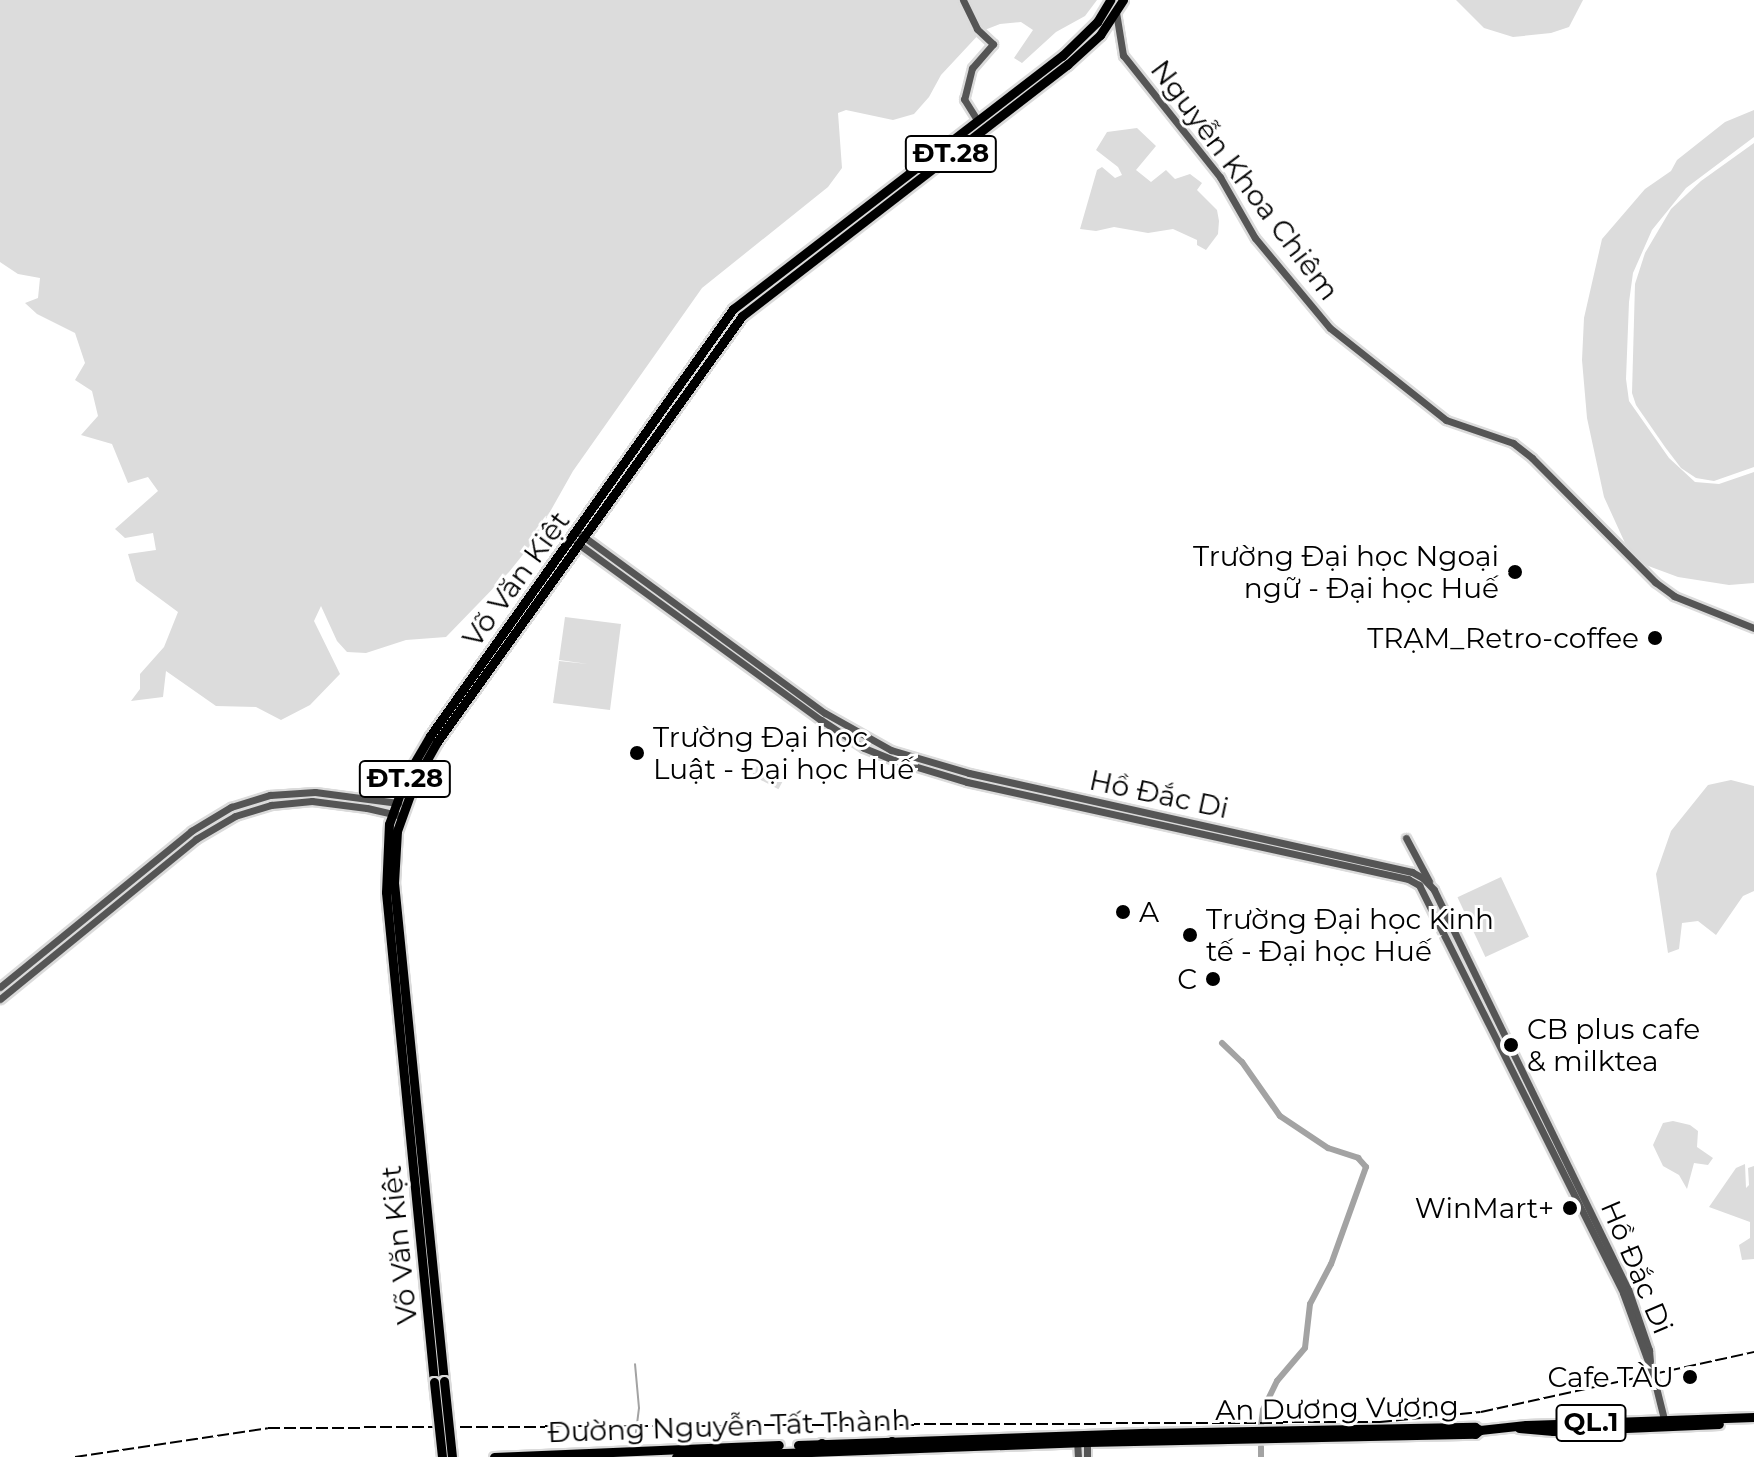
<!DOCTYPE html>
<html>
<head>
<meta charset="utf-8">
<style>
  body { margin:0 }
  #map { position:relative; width:1754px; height:1457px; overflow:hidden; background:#fff; font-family:Montserrat,sans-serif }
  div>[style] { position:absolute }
  .green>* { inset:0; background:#dcdcdc; transform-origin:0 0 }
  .stream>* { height:2px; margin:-1px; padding:0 1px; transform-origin:1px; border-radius:1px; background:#a3a3a3 }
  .canal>* { height:6px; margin:-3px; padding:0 3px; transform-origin:3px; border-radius:3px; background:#a3a3a3 }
  .roads { filter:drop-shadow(2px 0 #dbdbdb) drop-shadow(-2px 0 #dbdbdb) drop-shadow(0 2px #dbdbdb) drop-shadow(0 -2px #dbdbdb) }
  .tertiary>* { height:7px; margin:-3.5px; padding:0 3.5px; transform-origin:3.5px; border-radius:3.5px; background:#555 }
  .primary>* { height:9px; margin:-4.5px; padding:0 4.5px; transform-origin:4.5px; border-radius:4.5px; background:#000 }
  .trunk>* { height:10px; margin:-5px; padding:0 5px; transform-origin:5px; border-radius:5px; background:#000 }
  .rail>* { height:2px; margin-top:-1px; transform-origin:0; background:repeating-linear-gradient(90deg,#000 0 12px,transparent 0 16px) }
  .bridges { filter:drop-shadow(2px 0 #dbdbdb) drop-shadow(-2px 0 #dbdbdb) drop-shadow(0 2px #dbdbdb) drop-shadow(0 -2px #dbdbdb) }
  .primary-bridge>* { height:9px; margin:-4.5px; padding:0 4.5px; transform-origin:4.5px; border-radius:4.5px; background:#000 }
  .dots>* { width:22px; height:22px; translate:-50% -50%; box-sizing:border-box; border:4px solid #fff; border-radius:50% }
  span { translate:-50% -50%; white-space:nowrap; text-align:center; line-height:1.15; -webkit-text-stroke:6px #fff; paint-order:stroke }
  .shield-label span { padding:2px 6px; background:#fff; border:2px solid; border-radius:6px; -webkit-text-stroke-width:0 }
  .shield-label { font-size:26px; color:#000; font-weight:700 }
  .street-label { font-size:28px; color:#000 }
  .poi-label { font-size:28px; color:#000 }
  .right { translate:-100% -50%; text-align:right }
  .left { translate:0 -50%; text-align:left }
</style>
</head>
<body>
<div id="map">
  <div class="green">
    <div style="clip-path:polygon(0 0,1097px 0,1085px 16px,1056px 32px,1022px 63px,1014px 58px,1033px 30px,1021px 22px,1000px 24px,982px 31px,941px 75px,929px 97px,914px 114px,893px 120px,846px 110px,838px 113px,842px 168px,828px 187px,702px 288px,573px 471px,533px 542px,509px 572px,446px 637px,406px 640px,366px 653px,347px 652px,337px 641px,321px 606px,314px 621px,340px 674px,310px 705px,281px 720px,256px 707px,216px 706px,166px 671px,163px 697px,131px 701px,140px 689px,140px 674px,164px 647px,178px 612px,136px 581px,128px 554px,156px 550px,153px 533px,125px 538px,115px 529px,158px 491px,148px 477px,128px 483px,112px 444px,81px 435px,98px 416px,92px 391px,75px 380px,85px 363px,75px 333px,37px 314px,25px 303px,38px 298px,40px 278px,18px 274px,0 262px)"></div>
    <div style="clip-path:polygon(1456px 0,1583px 0,1569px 27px,1551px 33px,1513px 37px,1484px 28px)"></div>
    <div style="clip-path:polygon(1754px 110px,1754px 137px,1686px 188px,1652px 230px,1633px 273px,1629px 302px,1626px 379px,1629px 401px,1669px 458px,1695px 482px,1719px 484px,1754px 472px,1754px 583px,1729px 585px,1678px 577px,1643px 564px,1625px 543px,1604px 497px,1587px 418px,1582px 360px,1584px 318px,1602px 239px,1645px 189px,1671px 171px,1677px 160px,1725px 122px)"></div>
    <div style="clip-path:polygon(1137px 128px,1156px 146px,1136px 170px,1151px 182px,1166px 170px,1175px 179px,1190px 174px,1202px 183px,1197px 190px,1217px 210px,1219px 221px,1218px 234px,1206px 250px,1197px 245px,1197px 240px,1173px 229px,1148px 233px,1114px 227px,1096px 231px,1080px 229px,1097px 170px,1102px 167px,1115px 178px,1122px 175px,1118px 167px,1096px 150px,1107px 132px)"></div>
    <div style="clip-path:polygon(1754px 143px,1754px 467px,1714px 481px,1696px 478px,1681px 468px,1665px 447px,1636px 405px,1632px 393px,1635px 284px,1645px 253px,1671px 209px,1701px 181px)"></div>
    <div style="clip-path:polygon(565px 617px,621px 624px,610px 710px,553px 703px,559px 661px,588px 664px,559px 660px)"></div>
    <div style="left:759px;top:762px;width:30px;height:15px;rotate:28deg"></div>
    <div style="clip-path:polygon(1731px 780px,1754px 786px,1754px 891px,1743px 896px,1716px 935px,1698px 921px,1682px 923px,1679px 949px,1668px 953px,1656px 874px,1671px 831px,1708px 785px)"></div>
    <div style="left:1501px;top:877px;width:66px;height:48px;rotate:65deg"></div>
    <div style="clip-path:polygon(1673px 1121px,1690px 1125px,1698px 1131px,1697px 1147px,1713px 1158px,1708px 1165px,1694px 1163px,1687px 1189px,1679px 1175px,1663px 1166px,1653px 1145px,1663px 1123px)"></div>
    <div style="clip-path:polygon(1745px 1164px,1746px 1188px,1749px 1185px,1748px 1168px,1754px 1166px,1754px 1259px,1742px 1260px,1739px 1245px,1750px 1238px,1750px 1222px,1709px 1207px,1736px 1168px)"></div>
  </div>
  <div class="stream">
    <div style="left:634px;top:1448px;width:40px;rotate:-82.9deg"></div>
    <div style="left:639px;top:1408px;width:44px;rotate:-95.2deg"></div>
  </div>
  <div class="canal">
    <div style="left:1222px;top:1043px;width:28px;rotate:44deg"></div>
    <div style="left:1242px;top:1062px;width:66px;rotate:54.9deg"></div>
    <div style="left:1280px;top:1116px;width:58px;rotate:33.7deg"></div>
    <div style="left:1328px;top:1148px;width:32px;rotate:18deg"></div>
    <div style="left:1358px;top:1158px;width:12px;rotate:48deg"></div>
    <div style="left:1366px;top:1167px;width:103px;rotate:109.8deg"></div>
    <div style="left:1331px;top:1264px;width:45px;rotate:117.7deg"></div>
    <div style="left:1310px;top:1304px;width:44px;rotate:96.5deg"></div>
    <div style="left:1305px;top:1348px;width:43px;rotate:130.3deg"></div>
    <div style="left:1277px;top:1381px;width:32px;rotate:116deg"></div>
    <div style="left:1263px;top:1410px;width:17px;rotate:97deg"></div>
    <div style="left:1261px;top:1457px;width:10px;rotate:-90deg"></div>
  </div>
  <div class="roads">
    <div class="tertiary">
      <div style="left:963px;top:0;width:32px;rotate:64deg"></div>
      <div style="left:977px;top:29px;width:22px;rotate:43deg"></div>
      <div style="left:993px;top:44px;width:32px;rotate:131deg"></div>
      <div style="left:972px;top:68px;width:32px;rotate:104deg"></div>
      <div style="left:964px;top:99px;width:25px;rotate:58deg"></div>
      <div style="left:1116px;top:12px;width:44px;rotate:80.8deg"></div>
      <div style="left:1123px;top:55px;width:156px;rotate:51.5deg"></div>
      <div style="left:1220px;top:177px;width:70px;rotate:60.2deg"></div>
      <div style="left:1255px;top:238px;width:117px;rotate:50.2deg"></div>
      <div style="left:1330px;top:328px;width:148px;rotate:38.4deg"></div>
      <div style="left:1446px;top:420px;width:71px;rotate:18.9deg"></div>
      <div style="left:1513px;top:443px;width:24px;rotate:38deg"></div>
      <div style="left:1532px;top:458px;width:175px;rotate:45.2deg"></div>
      <div style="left:1655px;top:582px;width:24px;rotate:36deg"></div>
      <div style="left:1674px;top:596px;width:86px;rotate:21.8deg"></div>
      <div style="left:580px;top:534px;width:303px;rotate:36.2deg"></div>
      <div style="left:825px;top:713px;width:76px;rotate:29.3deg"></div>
      <div style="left:891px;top:750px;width:81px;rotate:16.4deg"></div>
      <div style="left:969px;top:773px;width:454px;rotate:12.6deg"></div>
      <div style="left:1412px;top:872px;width:13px;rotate:29deg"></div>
      <div style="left:1423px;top:878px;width:16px;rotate:47deg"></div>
      <div style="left:1434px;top:890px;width:444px;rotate:64.1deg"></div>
      <div style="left:1628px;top:1289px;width:65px;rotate:71deg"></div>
      <div style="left:1649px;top:1350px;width:11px;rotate:85deg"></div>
      <div style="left:577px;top:543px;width:301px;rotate:36deg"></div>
      <div style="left:821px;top:720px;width:51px;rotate:33.1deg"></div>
      <div style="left:864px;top:748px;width:32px;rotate:22deg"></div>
      <div style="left:894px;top:760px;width:76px;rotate:16.8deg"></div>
      <div style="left:967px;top:782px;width:452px;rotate:12.4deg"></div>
      <div style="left:1408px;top:879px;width:13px;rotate:29deg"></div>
      <div style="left:1419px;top:885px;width:456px;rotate:63.4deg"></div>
      <div style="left:1623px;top:1293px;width:87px;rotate:69.9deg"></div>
      <div style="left:1653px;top:1375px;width:45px;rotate:76deg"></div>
      <div style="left:1406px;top:838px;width:49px;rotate:61.9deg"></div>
      <div style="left:0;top:987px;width:247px;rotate:-39.2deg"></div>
      <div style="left:191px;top:831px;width:47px;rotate:-31deg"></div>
      <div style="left:231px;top:807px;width:41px;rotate:-17.1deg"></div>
      <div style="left:270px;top:795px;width:45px;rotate:-3.8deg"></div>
      <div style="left:315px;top:792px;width:84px;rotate:7.5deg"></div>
      <div style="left:0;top:999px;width:253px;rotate:-39.2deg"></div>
      <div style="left:196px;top:839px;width:45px;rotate:-30.5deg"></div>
      <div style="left:235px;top:816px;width:38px;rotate:-17deg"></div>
      <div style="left:271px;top:805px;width:41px;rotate:-5.6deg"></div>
      <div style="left:312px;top:801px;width:55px;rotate:7.3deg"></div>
      <div style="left:367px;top:808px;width:35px;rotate:13deg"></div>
      <div style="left:1077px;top:1439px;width:18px;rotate:87deg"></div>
      <div style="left:1087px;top:1439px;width:18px;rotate:90deg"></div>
    </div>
    <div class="primary">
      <div style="left:444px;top:1381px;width:501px;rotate:-95.73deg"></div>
      <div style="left:394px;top:883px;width:52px;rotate:-86.7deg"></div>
      <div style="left:397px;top:831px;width:53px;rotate:-70.2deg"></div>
      <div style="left:415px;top:781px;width:45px;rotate:-60.6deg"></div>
      <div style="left:437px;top:742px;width:524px;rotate:-54.4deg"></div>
      <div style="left:742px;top:316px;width:411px;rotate:-37.7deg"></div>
      <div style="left:1067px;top:65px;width:45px;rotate:-42.3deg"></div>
      <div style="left:1100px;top:35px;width:42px;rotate:-56.7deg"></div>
      <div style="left:434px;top:1382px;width:492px;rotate:-95.6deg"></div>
      <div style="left:386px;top:892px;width:68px;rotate:-87.5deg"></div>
      <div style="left:389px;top:824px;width:50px;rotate:-70.1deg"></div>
      <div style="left:406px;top:777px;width:48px;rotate:-59.7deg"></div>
      <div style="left:430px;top:736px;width:524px;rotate:-54.64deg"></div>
      <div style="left:733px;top:309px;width:415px;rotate:-37.6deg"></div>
      <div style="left:1062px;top:56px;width:49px;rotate:-44.2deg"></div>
      <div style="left:1097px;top:22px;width:26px;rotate:-59deg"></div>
      <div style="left:1519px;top:1428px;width:34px;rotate:5deg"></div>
      <div style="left:1553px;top:1431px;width:166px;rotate:-2.4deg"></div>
      <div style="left:798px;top:1445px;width:350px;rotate:-2deg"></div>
      <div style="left:1148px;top:1433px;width:327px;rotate:-1.1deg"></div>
      <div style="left:1475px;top:1427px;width:6px;rotate:31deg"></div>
      <div style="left:494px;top:1457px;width:285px;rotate:-2.4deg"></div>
      <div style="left:676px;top:1457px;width:411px;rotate:-2.1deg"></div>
      <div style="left:1087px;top:1442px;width:388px;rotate:-1.2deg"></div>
      <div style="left:1475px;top:1434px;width:6px;rotate:-39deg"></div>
      <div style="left:1480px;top:1430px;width:46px;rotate:-6.2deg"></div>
      <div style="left:1526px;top:1425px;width:228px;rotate:-2deg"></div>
    </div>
    <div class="trunk">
      <div style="left:892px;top:1449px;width:7px;rotate:-90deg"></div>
      <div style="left:822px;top:1450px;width:6px;rotate:-90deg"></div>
    </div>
  </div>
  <div class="rail">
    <div style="left:75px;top:1457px;width:195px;rotate:-8.5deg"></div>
    <div style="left:268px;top:1428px;width:1112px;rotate:-0.31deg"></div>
    <div style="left:1380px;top:1422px;width:101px;rotate:-5.7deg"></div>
    <div style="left:1481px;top:1412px;width:280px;rotate:-12.4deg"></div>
  </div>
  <div class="bridges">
    <div class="primary-bridge">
      <div style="left:444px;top:1381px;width:76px;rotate:84deg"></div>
      <div style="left:434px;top:1382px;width:75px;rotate:83.9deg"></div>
    </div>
  </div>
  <div class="dots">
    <div style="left:1515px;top:572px;background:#000"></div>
    <div style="left:1655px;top:638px;background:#000"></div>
    <div style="left:637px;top:753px;background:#000"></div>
    <div style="left:1123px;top:912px;background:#000"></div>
    <div style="left:1190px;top:935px;background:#000"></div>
    <div style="left:1213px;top:979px;background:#000"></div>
    <div style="left:1511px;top:1045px;background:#000"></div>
    <div style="left:1570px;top:1208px;background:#000"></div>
    <div style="left:1690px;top:1377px;background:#000"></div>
  </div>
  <div class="shield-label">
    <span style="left:951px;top:154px">ĐT.28</span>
    <span style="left:405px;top:779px">ĐT.28</span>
    <span style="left:1591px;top:1423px">QL.1</span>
  </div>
  <div class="street-label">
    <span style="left:1245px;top:180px;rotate:53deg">Nguyễn Khoa Chiêm</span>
    <span style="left:516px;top:579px;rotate:-54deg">Võ Văn Kiệt</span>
    <span style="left:1159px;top:794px;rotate:12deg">Hồ Đắc Di</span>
    <span style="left:399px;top:1245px;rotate:-96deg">Võ Văn Kiệt</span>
    <span style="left:1637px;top:1267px;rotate:67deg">Hồ Đắc Di</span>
    <span style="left:1337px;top:1408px;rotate:-1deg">An Dương Vương</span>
    <span style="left:729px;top:1426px;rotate:-2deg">Đường Nguyễn Tất Thành</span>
  </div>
  <div class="poi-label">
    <span class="right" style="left:1499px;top:572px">Trường Đại học Ngoại<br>ngữ - Đại học Huế</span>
    <span class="right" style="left:1639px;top:638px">TRẠM_Retro-coffee</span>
    <span class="left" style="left:653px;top:753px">Trường Đại học<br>Luật - Đại học Huế</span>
    <span class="left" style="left:1139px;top:912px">A</span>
    <span class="left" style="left:1206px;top:935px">Trường Đại học Kinh<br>tế - Đại học Huế</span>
    <span class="right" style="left:1197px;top:979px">C</span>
    <span class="left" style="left:1527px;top:1045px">CB plus cafe<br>&amp; milktea</span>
    <span class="right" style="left:1554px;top:1208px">WinMart+</span>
    <span class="right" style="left:1674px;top:1377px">Cafe TÀU</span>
  </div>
</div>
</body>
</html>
